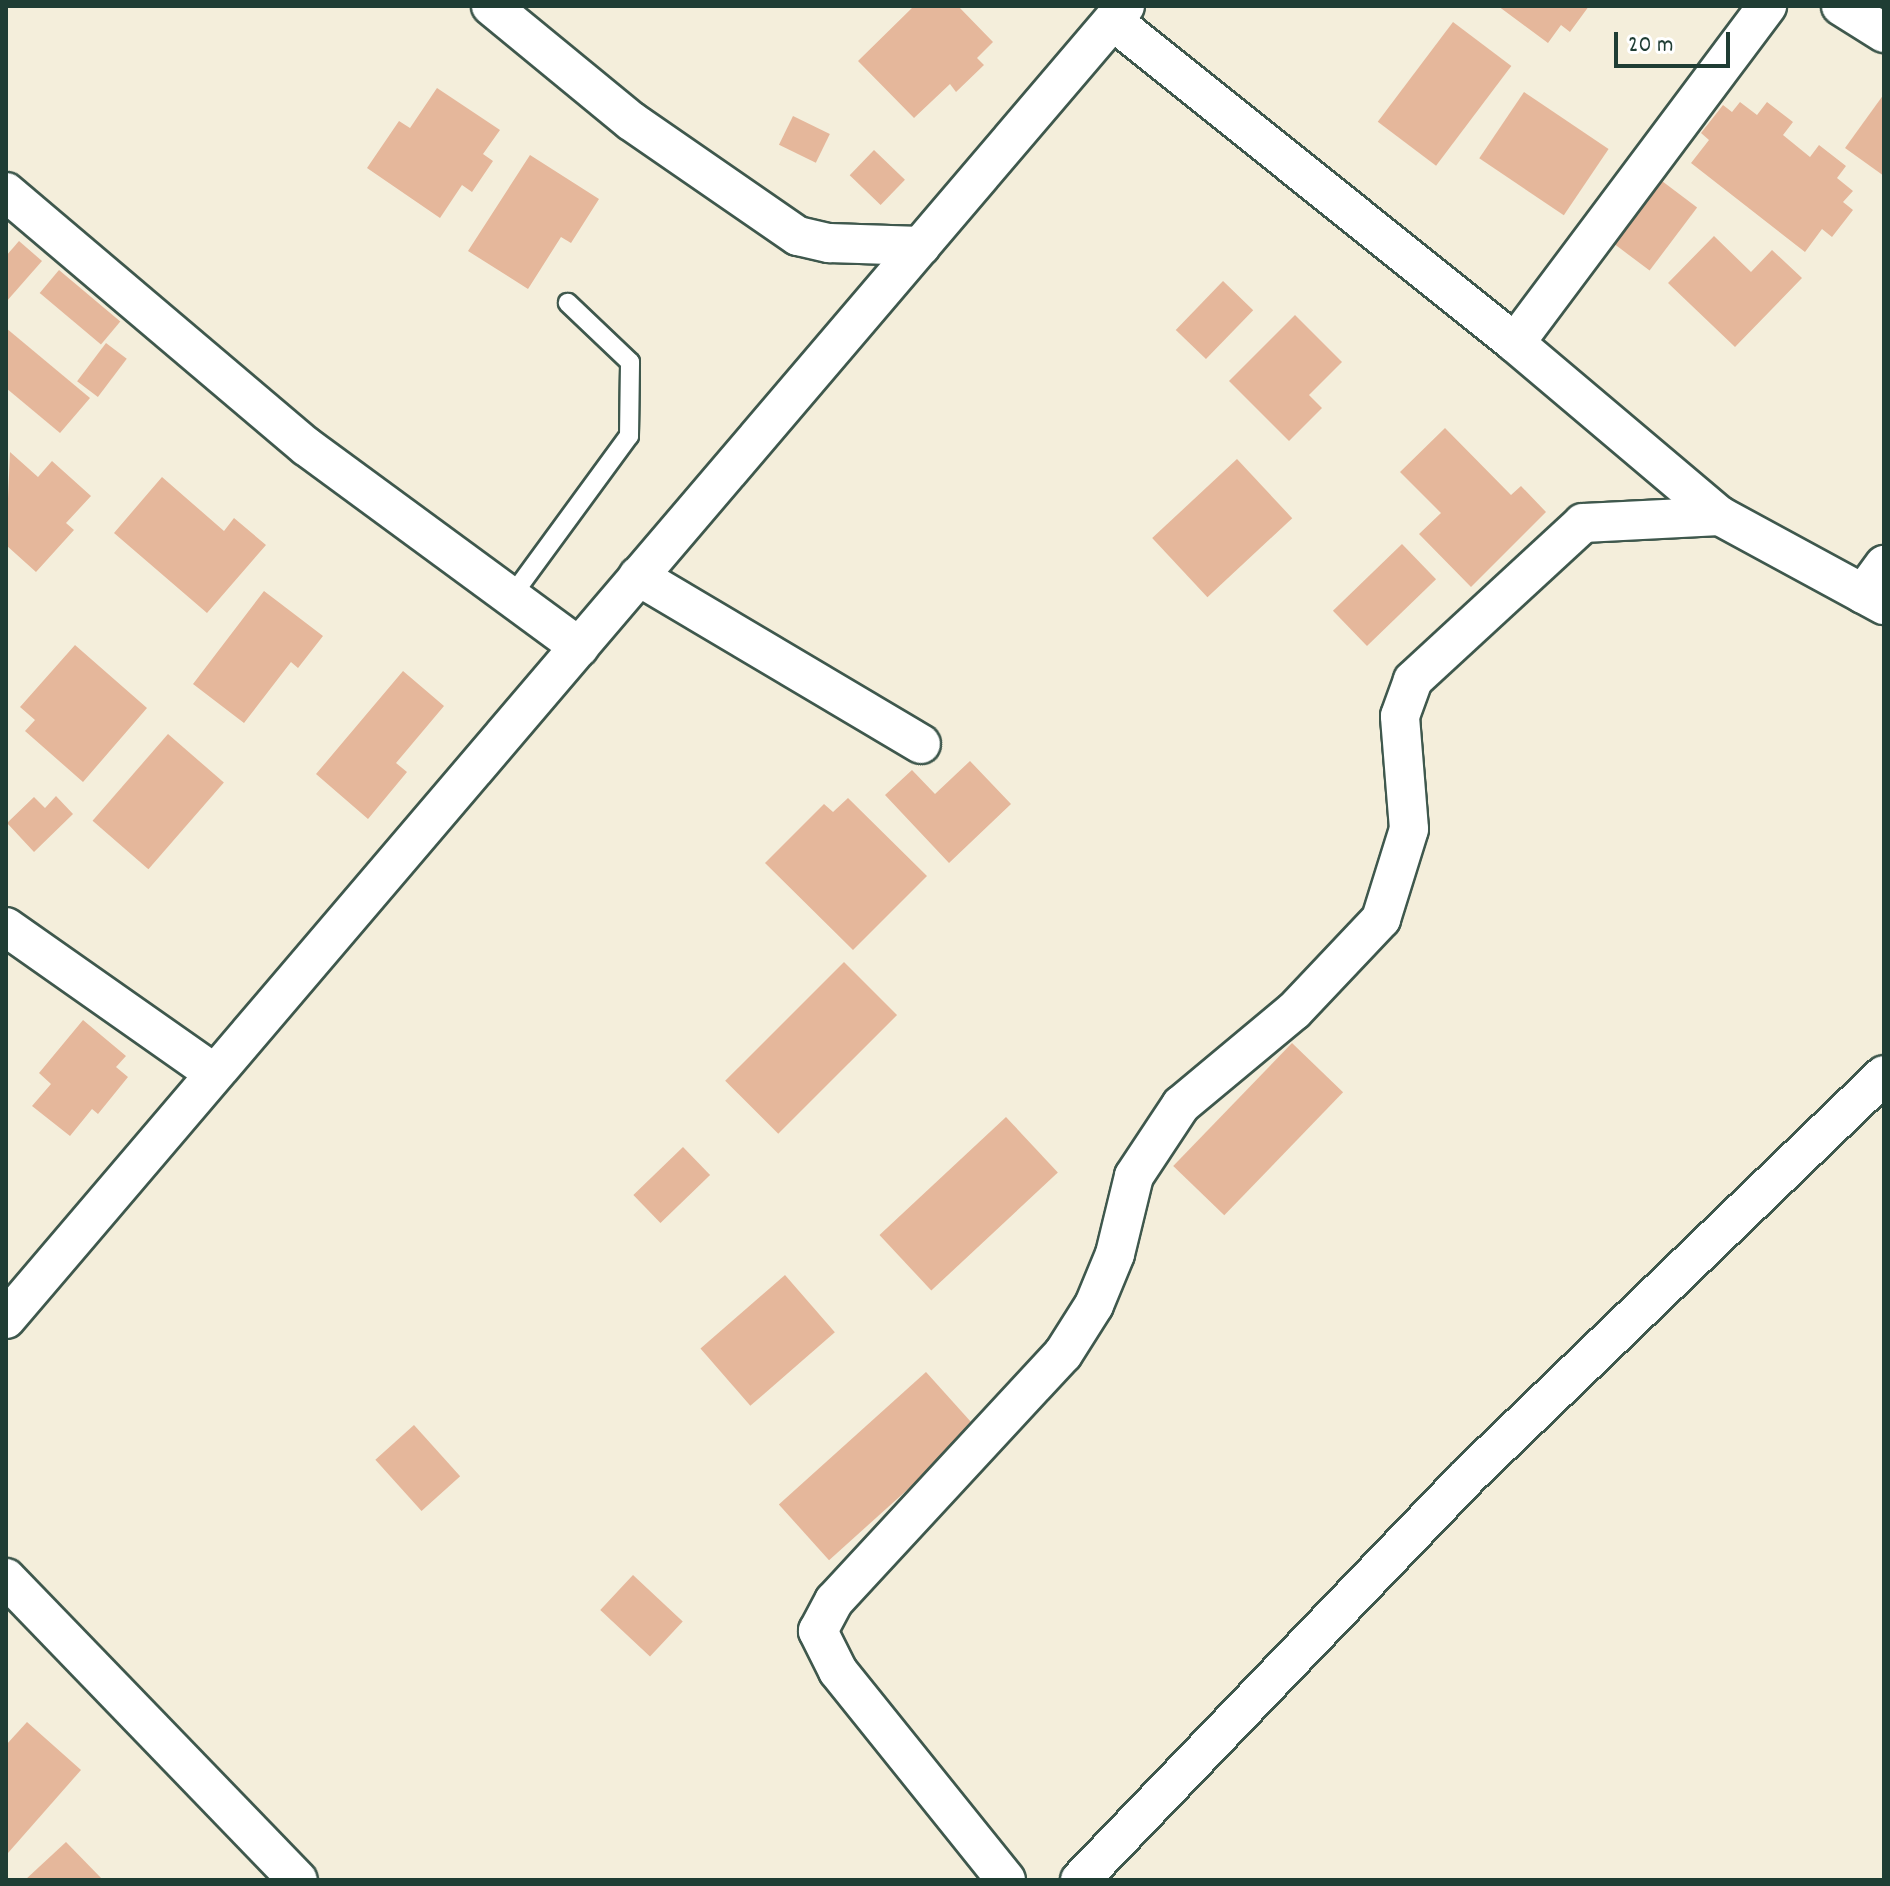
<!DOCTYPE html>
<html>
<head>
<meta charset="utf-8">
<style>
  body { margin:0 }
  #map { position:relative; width:1890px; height:1886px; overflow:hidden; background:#f4eedb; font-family:Dekko,sans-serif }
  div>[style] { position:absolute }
  .building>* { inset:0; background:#e5b79b; transform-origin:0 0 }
  .roads { filter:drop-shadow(2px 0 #3f584d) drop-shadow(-2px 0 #3f584d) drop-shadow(0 2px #3f584d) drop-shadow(0 -2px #3f584d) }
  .service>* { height:18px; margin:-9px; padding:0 9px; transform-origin:9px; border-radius:9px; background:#fff }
  .minor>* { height:38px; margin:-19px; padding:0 19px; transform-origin:19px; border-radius:19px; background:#fff }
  span { translate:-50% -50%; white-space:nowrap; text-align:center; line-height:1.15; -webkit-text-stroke:6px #fff; paint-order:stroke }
  .frame { position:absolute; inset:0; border:8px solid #1f3d34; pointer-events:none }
  .scale { position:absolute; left:1614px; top:32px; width:116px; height:36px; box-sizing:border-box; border:4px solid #1f3d34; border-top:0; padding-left:10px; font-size:24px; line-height:28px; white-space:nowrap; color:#1f3d34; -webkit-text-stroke:6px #fff; paint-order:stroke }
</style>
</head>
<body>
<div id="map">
  <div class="building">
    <div style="clip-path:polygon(914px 6px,958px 6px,993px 42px,977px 58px,984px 65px,956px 92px,950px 84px,914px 118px,858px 61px)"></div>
    <div style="clip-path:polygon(1498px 6px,1589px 6px,1570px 32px,1561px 25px,1548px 43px)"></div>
    <div style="left:1453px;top:22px;width:73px;height:125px;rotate:37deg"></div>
    <div style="clip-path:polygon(437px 88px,500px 130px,483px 154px,493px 161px,472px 192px,462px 185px,440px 218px,367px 168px,399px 121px,410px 128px)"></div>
    <div style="left:1524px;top:92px;width:102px;height:80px;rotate:34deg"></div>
    <div style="clip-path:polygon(1884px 94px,1884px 176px,1845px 148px)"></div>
    <div style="clip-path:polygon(1740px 102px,1757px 115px,1767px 102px,1793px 122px,1783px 135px,1810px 157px,1819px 145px,1846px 166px,1837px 178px,1853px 191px,1843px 202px,1853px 210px,1832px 237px,1822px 229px,1805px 252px,1691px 163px,1709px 140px,1701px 133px,1723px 105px,1732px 112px)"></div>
    <div style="left:793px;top:116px;width:41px;height:32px;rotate:26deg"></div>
    <div style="left:874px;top:150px;width:43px;height:35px;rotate:44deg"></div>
    <div style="clip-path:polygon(530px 155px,599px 199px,571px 243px,561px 237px,528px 289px,468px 251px)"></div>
    <div style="left:1654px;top:175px;width:54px;height:79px;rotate:37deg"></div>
    <div style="clip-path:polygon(1714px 236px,1751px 272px,1772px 250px,1802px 278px,1735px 347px,1668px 283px)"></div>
    <div style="clip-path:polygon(19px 241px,42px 261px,6px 302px,6px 256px)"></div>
    <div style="left:59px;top:270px;width:80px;height:30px;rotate:40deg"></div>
    <div style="left:1223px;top:281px;width:42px;height:68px;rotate:44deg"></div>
    <div style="clip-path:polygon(1295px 315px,1342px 362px,1309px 395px,1322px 408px,1289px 441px,1229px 381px)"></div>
    <div style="clip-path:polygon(6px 328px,90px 398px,60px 433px,6px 388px)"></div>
    <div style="left:106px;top:343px;width:26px;height:48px;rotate:37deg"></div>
    <div style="clip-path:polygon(1445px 428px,1511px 495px,1521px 486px,1546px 512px,1471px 587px,1419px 534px,1441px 513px,1400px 472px)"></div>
    <div style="clip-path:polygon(10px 452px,38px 477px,52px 461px,91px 496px,66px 523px,74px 530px,36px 572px,6px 545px)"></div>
    <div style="left:1237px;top:459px;width:81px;height:116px;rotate:47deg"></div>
    <div style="clip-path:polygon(162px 477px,224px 531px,234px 518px,266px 545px,207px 613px,114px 533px)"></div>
    <div style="left:1402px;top:544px;width:49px;height:96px;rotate:46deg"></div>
    <div style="clip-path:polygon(264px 591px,323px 636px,298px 668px,291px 662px,244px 723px,193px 684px)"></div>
    <div style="clip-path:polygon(75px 645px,147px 708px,83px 782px,25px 731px,35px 720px,20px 707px)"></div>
    <div style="clip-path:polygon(403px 671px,444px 706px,396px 763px,407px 772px,368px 819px,316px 774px)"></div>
    <div style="left:168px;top:734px;width:74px;height:115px;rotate:41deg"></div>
    <div style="clip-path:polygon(970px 761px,1011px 804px,949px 863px,885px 795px,912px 770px,935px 794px)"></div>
    <div style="clip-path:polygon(56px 796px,73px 814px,34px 852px,7px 823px,34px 797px,45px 808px)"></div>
    <div style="clip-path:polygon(848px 798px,927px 876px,853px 950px,765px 863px,824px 804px,833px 812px)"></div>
    <div style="left:844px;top:962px;width:75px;height:168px;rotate:45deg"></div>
    <div style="clip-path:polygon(83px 1020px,126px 1056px,116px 1067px,128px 1077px,98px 1114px,92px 1109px,70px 1136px,32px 1106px,51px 1084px,39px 1073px)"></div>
    <div style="left:1292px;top:1043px;width:71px;height:171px;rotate:44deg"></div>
    <div style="left:1006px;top:1117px;width:76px;height:173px;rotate:47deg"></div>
    <div style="left:683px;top:1147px;width:39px;height:69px;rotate:46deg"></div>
    <div style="left:785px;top:1275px;width:76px;height:112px;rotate:49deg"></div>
    <div style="left:926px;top:1372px;width:75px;height:198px;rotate:48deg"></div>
    <div style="left:414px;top:1425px;width:69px;height:52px;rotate:48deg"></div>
    <div style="left:633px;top:1575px;width:68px;height:48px;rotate:43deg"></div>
    <div style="clip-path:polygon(27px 1722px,81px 1770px,8px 1853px,6px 1745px)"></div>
    <div style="clip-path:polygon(66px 1842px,103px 1880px,25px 1880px)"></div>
  </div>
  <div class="roads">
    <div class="service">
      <div style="left:511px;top:597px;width:200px;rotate:-53.8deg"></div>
      <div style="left:629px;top:436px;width:74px;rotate:-89.2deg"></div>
      <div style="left:630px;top:362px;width:86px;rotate:-136.4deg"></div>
    </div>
    <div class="minor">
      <div style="left:491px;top:6px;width:181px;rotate:39.4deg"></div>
      <div style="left:631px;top:121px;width:203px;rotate:34.6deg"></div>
      <div style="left:798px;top:236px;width:32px;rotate:13deg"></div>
      <div style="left:829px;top:243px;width:92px;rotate:1.9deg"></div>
      <div style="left:1841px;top:6px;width:51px;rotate:32.1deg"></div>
      <div style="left:1113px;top:21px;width:515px;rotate:38.69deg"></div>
      <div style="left:1515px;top:343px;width:268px;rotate:40.2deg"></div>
      <div style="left:1720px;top:516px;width:187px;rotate:28.5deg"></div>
      <div style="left:6px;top:192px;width:394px;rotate:40.3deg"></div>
      <div style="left:307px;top:447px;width:338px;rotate:36.3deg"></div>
      <div style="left:1515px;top:343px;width:421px;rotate:-53.2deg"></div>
      <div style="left:638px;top:576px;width:329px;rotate:30.7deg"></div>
      <div style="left:1863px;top:594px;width:36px;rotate:-54deg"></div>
      <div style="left:6px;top:927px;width:252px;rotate:35.1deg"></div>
      <div style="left:6px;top:1319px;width:1725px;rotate:-49.56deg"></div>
      <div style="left:6px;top:1578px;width:420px;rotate:46deg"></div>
      <div style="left:1006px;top:1880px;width:268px;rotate:-128.8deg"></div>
      <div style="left:838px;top:1671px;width:45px;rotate:-116.6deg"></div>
      <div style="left:818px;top:1631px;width:34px;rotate:-62deg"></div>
      <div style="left:834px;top:1601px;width:337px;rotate:-47.2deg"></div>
      <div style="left:1063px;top:1354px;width:58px;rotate:-57.7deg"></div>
      <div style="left:1094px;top:1305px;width:55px;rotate:-67.6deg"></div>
      <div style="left:1115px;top:1254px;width:80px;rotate:-76.3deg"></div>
      <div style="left:1134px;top:1176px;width:85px;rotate:-56.5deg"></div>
      <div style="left:1181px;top:1105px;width:147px;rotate:-39.8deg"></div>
      <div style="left:1294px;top:1011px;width:127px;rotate:-46.6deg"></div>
      <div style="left:1381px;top:919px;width:94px;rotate:-72.7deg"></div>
      <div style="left:1409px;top:829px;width:113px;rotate:-94.6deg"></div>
      <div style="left:1400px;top:716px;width:38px;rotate:-70deg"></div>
      <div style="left:1413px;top:680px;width:231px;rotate:-42.7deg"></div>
      <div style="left:1583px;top:523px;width:137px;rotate:-2.9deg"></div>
      <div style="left:1080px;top:1880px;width:562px;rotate:-46.15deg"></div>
      <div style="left:1469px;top:1475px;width:576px;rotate:-43.95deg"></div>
    </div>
  </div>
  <div class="frame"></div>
  <div class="scale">20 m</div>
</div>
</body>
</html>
